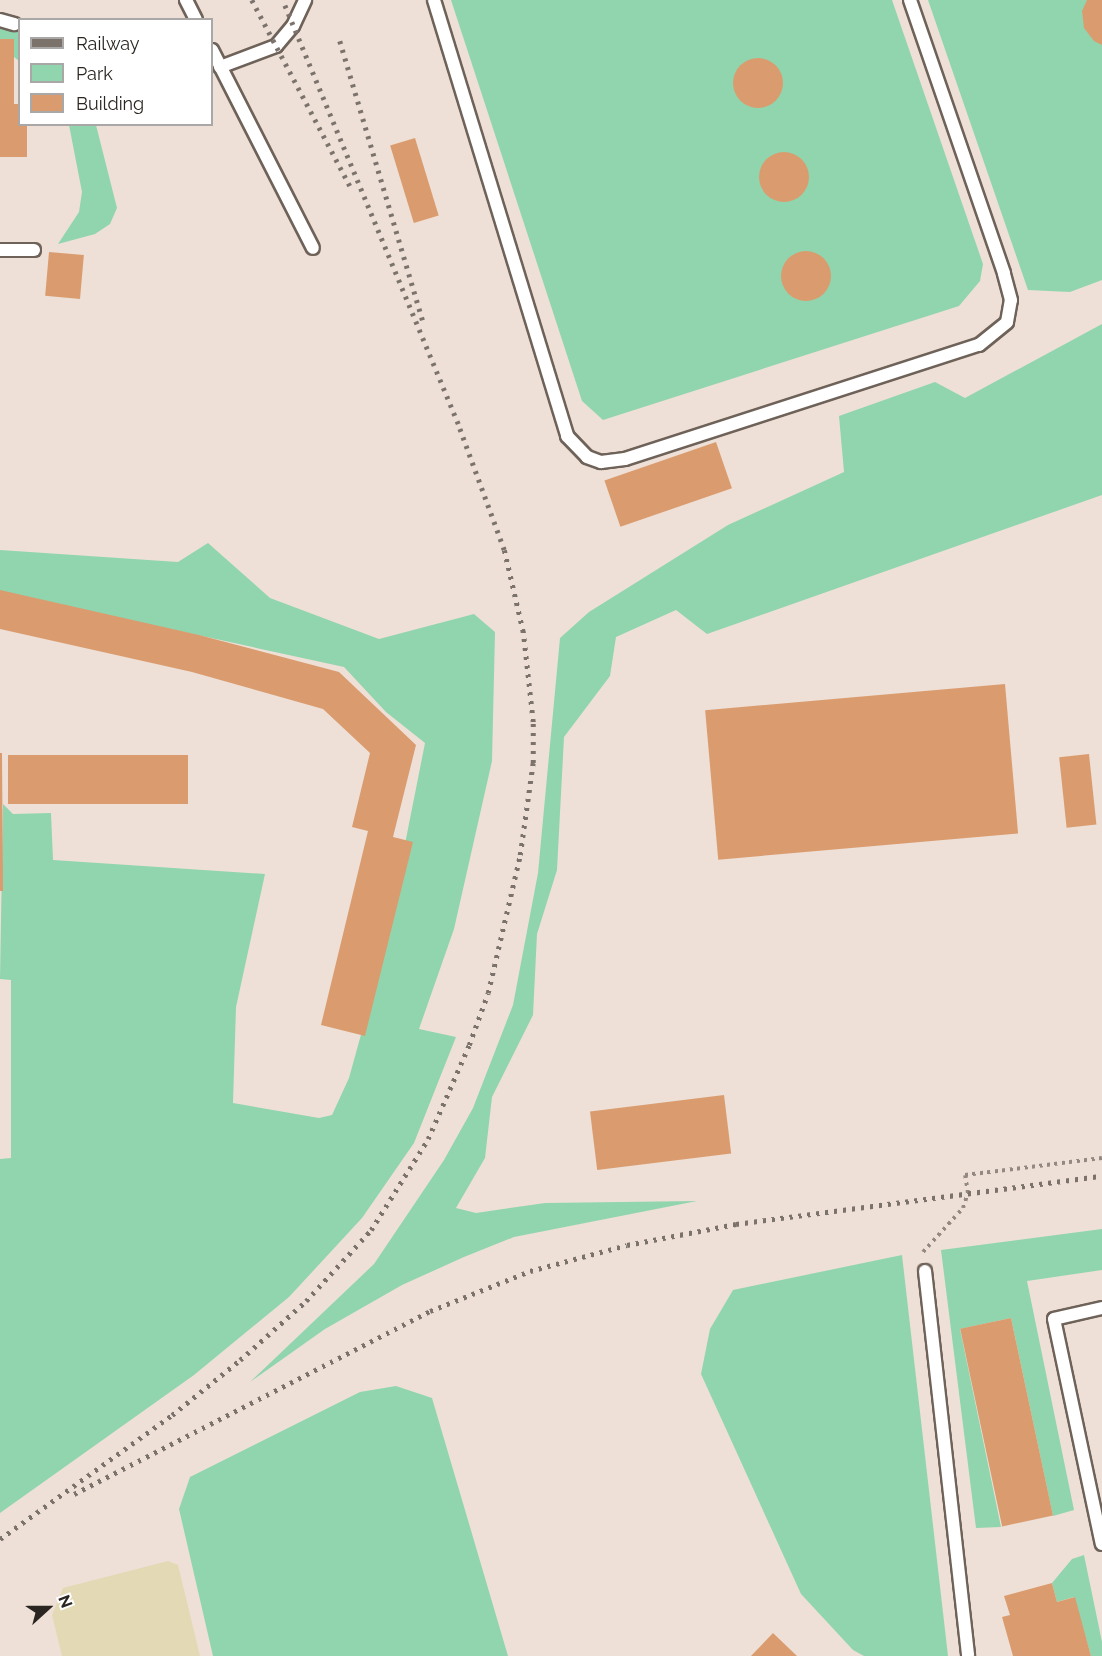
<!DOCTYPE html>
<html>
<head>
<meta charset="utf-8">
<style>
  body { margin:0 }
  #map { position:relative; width:1102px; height:1656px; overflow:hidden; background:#eee0d6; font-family:Raleway,sans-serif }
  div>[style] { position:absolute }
  .green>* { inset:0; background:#91d5ae }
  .sand>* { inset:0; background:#e3d9b4 }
  .building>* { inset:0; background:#da9c6f; transform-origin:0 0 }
  .round { border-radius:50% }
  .path>* { height:4px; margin-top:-2px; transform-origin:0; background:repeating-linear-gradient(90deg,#938982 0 3px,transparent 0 7.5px) }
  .roads { filter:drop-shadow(2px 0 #6e6259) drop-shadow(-2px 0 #6e6259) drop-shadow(0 2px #6e6259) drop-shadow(0 -2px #6e6259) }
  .service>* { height:12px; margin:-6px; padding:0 6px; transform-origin:6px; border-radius:6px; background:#fff }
  .rail>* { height:4.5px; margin-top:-2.25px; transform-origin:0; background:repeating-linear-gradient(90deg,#7b726c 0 3px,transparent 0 9px) }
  span { translate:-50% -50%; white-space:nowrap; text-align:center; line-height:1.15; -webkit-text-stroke:6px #fff; paint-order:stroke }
  .legend { position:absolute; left:18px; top:18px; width:195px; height:108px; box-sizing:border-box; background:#fff; border:2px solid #aaa8a6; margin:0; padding:8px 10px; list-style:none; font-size:18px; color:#2a2521 }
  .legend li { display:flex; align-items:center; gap:12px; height:30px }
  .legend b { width:30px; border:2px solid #aaa8a6 }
  .north { position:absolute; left:18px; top:1578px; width:60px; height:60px; -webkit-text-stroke:4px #fff; paint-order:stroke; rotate:69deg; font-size:16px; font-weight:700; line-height:24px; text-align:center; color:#2a2521 }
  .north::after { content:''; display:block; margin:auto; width:21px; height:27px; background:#2a2521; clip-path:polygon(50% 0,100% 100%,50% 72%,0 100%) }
</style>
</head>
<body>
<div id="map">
  <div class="green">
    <div style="clip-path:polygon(451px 0,892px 0,983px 264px,980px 281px,959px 306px,603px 420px,582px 401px)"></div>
    <div style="clip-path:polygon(928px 0,1102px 0,1102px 280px,1070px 292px,1028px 290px)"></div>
    <div style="clip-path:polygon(0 24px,19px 29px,19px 61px,14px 57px,14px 39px,0 39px)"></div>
    <div style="clip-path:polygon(69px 125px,96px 125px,117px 208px,110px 224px,95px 234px,58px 244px,79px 212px,82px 192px)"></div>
    <div style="clip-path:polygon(1102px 324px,1102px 495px,707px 634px,676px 610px,616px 637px,610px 676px,564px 737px,557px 870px,537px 934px,533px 1015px,492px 1097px,485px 1158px,456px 1208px,476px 1213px,545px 1203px,697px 1201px,514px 1237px,464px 1257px,402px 1285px,325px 1329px,250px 1382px,374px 1264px,444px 1160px,473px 1108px,513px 1005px,538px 873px,560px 638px,589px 612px,728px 525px,844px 472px,839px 416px,935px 382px,965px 398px)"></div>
    <div style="clip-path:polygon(208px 543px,270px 598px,379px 639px,474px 614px,495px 632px,492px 761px,454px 929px,419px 1029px,456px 1037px,414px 1143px,362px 1218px,289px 1297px,194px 1375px,0 1513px,0 1159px,11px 1158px,11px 980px,0 979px,3px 804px,13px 814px,51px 813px,53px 860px,265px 874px,236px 1007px,233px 1103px,319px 1118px,332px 1115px,349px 1078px,383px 955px,425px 743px,386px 712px,344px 667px,0 592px,0 550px,178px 562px)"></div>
    <div style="clip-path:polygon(1102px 1229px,1102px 1270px,1027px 1281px,1074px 1510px,1053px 1516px,1011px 1318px,960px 1329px,1001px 1527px,976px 1528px,941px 1250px)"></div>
    <div style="clip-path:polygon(902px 1255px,948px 1656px,864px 1656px,853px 1650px,801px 1594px,701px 1374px,710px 1329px,733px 1290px)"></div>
    <div style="clip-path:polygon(396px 1386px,432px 1398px,508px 1656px,213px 1656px,179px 1509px,190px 1477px,360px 1392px)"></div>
    <div style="clip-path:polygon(1084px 1555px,1102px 1642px,1102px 1656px,1091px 1656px,1074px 1597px,1057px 1602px,1052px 1583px,1072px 1559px)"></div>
  </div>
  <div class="sand">
    <div style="clip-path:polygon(168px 1561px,178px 1565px,200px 1656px,62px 1656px,52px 1615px,63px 1588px)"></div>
  </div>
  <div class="building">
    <div style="clip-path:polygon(1087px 0,1102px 0,1102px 45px,1094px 41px,1084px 28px,1082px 11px)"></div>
    <div style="clip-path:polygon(0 39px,14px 39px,14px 104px,20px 104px,20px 124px,27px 124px,27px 157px,0 157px)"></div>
    <div class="round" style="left:733px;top:58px;width:50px;height:50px"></div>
    <div style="left:415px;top:138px;width:81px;height:26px;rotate:73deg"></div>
    <div class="round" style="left:759px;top:152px;width:50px;height:50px"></div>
    <div class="round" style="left:781px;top:251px;width:50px;height:50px"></div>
    <div style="left:49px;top:252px;width:35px;height:44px;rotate:5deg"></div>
    <div style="left:716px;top:442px;width:49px;height:118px;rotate:71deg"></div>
    <div style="clip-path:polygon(0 590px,199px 635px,339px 672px,416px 745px,393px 837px,413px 842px,365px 1036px,321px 1025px,368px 831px,352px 827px,370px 753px,323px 709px,192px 672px,0 629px)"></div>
    <div style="left:1005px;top:684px;width:150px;height:301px;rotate:85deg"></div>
    <div style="clip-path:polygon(0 753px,2px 753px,3px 891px,0 891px)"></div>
    <div style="left:1089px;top:754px;width:71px;height:30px;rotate:84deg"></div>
    <div style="left:8px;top:755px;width:180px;height:49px"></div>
    <div style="left:724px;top:1095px;width:59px;height:135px;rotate:83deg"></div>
    <div style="left:1011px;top:1318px;width:202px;height:52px;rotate:78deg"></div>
    <div style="clip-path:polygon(1052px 1583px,1057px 1602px,1075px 1597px,1091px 1656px,1013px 1656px,1002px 1617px,1010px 1615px,1004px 1596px)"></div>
    <div style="clip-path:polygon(773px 1633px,797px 1656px,751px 1656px)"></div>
  </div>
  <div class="path">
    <div style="left:923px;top:1252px;width:59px;rotate:-47.7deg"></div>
    <div style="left:963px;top:1208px;width:16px;rotate:-72deg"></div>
    <div style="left:968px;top:1193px;width:18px;rotate:-99deg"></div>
    <div style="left:965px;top:1175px;width:138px;rotate:-7.1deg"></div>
  </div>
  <div class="roads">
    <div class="service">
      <div style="left:186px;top:0;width:22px;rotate:63deg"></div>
      <div style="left:434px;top:0;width:456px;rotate:73deg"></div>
      <div style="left:567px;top:436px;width:29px;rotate:46deg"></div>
      <div style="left:587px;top:457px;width:15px;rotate:20deg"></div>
      <div style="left:601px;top:462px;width:24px;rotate:-7deg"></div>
      <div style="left:625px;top:459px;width:372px;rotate:-17.9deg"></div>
      <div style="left:979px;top:345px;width:36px;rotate:-39deg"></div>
      <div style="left:1007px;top:322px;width:22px;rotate:-80deg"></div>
      <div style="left:1011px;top:300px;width:28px;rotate:-105deg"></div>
      <div style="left:1004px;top:273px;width:289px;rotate:-109deg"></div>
      <div style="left:0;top:20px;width:15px;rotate:16deg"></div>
      <div style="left:212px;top:50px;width:222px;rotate:63deg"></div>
      <div style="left:220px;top:67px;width:60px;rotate:-20.6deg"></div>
      <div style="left:276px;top:46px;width:26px;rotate:-50deg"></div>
      <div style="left:293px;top:26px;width:29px;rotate:-65deg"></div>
      <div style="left:0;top:250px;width:34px"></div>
      <div style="left:925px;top:1271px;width:387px;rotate:83.6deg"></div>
      <div style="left:1102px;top:1308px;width:49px;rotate:167.1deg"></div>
      <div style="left:1054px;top:1319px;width:230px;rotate:78deg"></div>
    </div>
  </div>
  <div class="rail">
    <div style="left:252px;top:0;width:210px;rotate:62.2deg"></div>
    <div style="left:340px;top:41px;width:293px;rotate:73.5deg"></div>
    <div style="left:74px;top:1494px;width:400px;rotate:-27.2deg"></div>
    <div style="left:430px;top:1311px;width:108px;rotate:-21.8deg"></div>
    <div style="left:530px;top:1271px;width:100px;rotate:-15deg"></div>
    <div style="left:627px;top:1245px;width:111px;rotate:-10.9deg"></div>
    <div style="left:736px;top:1224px;width:369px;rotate:-7.5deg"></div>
    <div style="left:0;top:1539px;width:212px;rotate:-35.8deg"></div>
    <div style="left:172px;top:1415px;width:87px;rotate:-39deg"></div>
    <div style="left:240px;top:1360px;width:89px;rotate:-41.8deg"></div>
    <div style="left:306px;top:1301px;width:96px;rotate:-47.5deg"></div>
    <div style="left:371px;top:1230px;width:107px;rotate:-57.9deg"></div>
    <div style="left:428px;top:1139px;width:103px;rotate:-66.4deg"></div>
    <div style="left:469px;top:1045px;width:55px;rotate:-69.9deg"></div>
    <div style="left:488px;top:993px;width:142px;rotate:-76.9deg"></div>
    <div style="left:520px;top:855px;width:93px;rotate:-82deg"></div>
    <div style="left:533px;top:763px;width:41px;rotate:-90deg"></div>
    <div style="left:533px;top:722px;width:91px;rotate:-96.3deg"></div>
    <div style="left:523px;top:632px;width:84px;rotate:-103deg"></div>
    <div style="left:504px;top:550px;width:134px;rotate:-110.1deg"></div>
    <div style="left:458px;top:424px;width:459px;rotate:-112.5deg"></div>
  </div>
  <ul class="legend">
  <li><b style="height:8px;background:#7b726c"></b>Railway</li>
  <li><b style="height:16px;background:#91d5ae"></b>Park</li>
  <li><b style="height:16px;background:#da9c6f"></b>Building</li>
  </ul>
  <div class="north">N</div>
</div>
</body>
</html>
